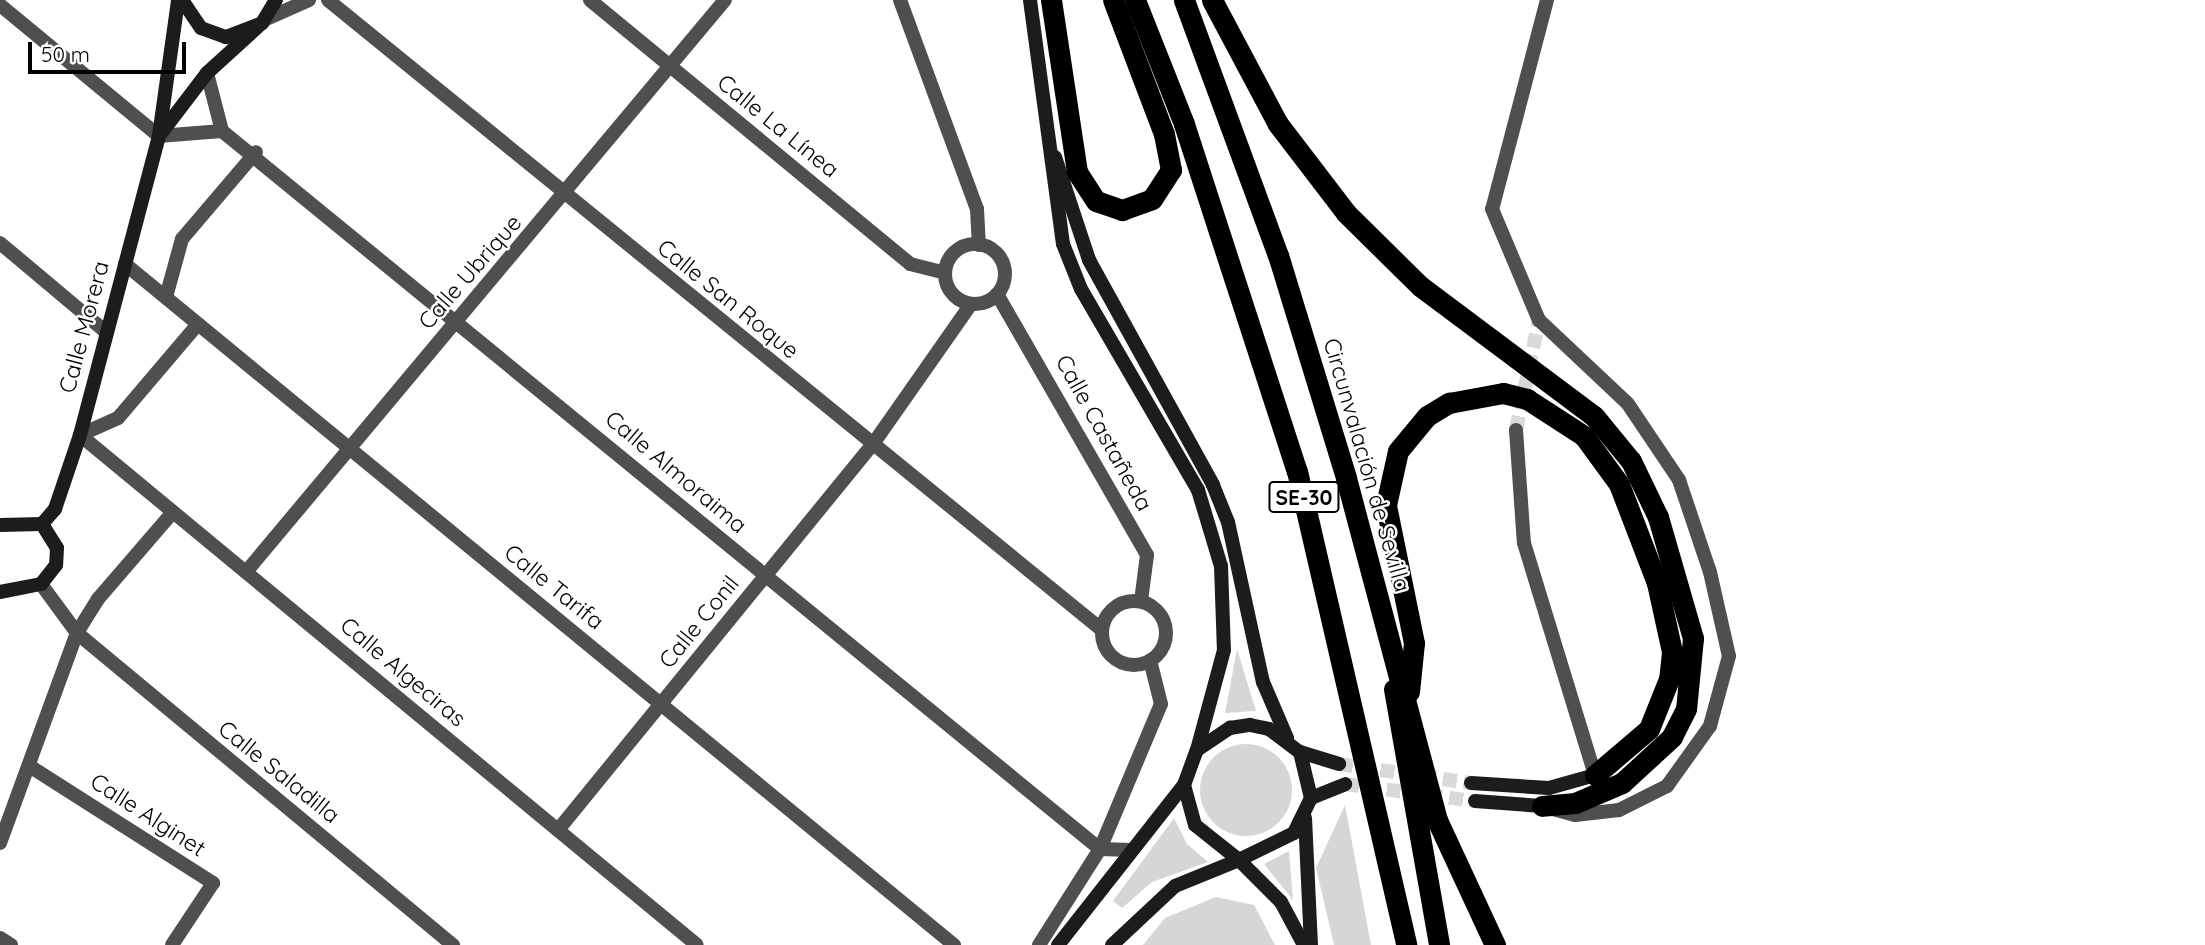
<!DOCTYPE html>
<html>
<head>
<meta charset="utf-8">
<style>
  body { margin:0 }
  #map { position:relative; width:2205px; height:945px; overflow:hidden; background:#fff; font-family:Quicksand,sans-serif }
  div>[style] { position:absolute }
  .green>* { inset:0; background:#d6d6d6 }
  .round { border-radius:50% }
  .street-tunnel>* { height:14px; margin-top:-7px; transform-origin:0; background:repeating-linear-gradient(90deg,#d9d9d9 0 14px,transparent 0 21px) }
  .secondary-tunnel>* { height:14px; margin-top:-7px; transform-origin:0; background:repeating-linear-gradient(90deg,#d9d9d9 0 14px,transparent 0 21px) }
  .street>* { height:14px; margin:-7px; padding:0 7px; transform-origin:7px; border-radius:7px; background:#4f4f4f }
  .street>.ring { margin:-7px; padding:0; box-sizing:content-box; background:none; border:14px solid #4f4f4f; border-radius:50% }
  .secondary>* { height:14px; margin:-7px; padding:0 7px; transform-origin:7px; border-radius:7px; background:#1c1c1c }
  .highway>* { height:21px; margin:-10.5px; padding:0 10.5px; transform-origin:10.5px; border-radius:10.5px; background:#000 }
  span { translate:-50% -50%; white-space:nowrap; text-align:center; line-height:1.15; -webkit-text-stroke:5px #fff; paint-order:stroke }
  .shield-label span { padding:2px 5px; background:#fff; border:2px solid; border-radius:5px; -webkit-text-stroke-width:0 }
  .shield-label { font-size:21px; color:#000; font-weight:700 }
  .street-label { font-size:23px; color:#000 }
  .scale { position:absolute; left:28px; top:42px; width:158px; height:32px; box-sizing:border-box; border:4px solid #000; border-top:0; padding-left:9px; font-size:21px; line-height:24px; white-space:nowrap; color:#000; -webkit-text-stroke:5px #fff; paint-order:stroke }
</style>
</head>
<body>
<div id="map">
  <div class="green">
    <div style="clip-path:polygon(1237px 649px,1256px 711px,1225px 713px)"></div>
    <div class="round" style="left:1200px;top:744px;width:92px;height:92px"></div>
    <div style="clip-path:polygon(1345px 805px,1371px 945px,1334px 945px,1316px 868px)"></div>
    <div style="clip-path:polygon(1174px 818px,1187px 844px,1208px 862px,1152px 882px,1122px 908px,1113px 901px)"></div>
    <div style="clip-path:polygon(1289px 851px,1293px 900px,1264px 864px)"></div>
    <div style="clip-path:polygon(1216px 897px,1254px 905px,1275px 945px,1143px 945px,1165px 918px)"></div>
  </div>
  <div class="street-tunnel">
    <div style="left:1516px;top:430px;width:112px;rotate:-78.2deg"></div>
  </div>
  <div class="secondary-tunnel">
    <div style="left:1339px;top:764px;width:133px;rotate:8.2deg"></div>
    <div style="left:1345px;top:784px;width:131px;rotate:7.5deg"></div>
  </div>
  <div class="street">
    <div style="left:328px;top:0;width:998px;rotate:39.14deg"></div>
    <div style="left:590px;top:0;width:415px;rotate:39.5deg"></div>
    <div style="left:910px;top:264px;width:36px;rotate:14deg"></div>
    <div style="left:900px;top:0;width:223px;rotate:69.8deg"></div>
    <div style="left:977px;top:209px;width:36px;rotate:87deg"></div>
    <div style="left:1547px;top:0;width:216px;rotate:104.7deg"></div>
    <div style="left:1492px;top:209px;width:121px;rotate:67.1deg"></div>
    <div style="left:1539px;top:320px;width:122px;rotate:43.3deg"></div>
    <div style="left:1628px;top:404px;width:92px;rotate:56.1deg"></div>
    <div style="left:1679px;top:480px;width:97px;rotate:71.4deg"></div>
    <div style="left:1710px;top:572px;width:86px;rotate:77.3deg"></div>
    <div style="left:1729px;top:656px;width:73px;rotate:105.2deg"></div>
    <div style="left:1710px;top:726px;width:74px;rotate:125.6deg"></div>
    <div style="left:1667px;top:786px;width:54px;rotate:153.4deg"></div>
    <div style="left:1619px;top:810px;width:44px;rotate:173.5deg"></div>
    <div style="left:1575px;top:815px;width:24px;rotate:-165deg"></div>
    <div style="left:0;top:5px;width:206px;rotate:39.5deg"></div>
    <div style="left:159px;top:136px;width:63px;rotate:-4.5deg"></div>
    <div style="left:266px;top:19px;width:47px;rotate:-23.8deg"></div>
    <div style="left:207px;top:73px;width:60px;rotate:75.5deg"></div>
    <div style="left:222px;top:131px;width:1134px;rotate:39.28deg"></div>
    <div style="left:0;top:243px;width:137px;rotate:40deg"></div>
    <div class="ring" style="left:945px;top:244px;width:46px;height:46px"></div>
    <div style="left:125px;top:264px;width:1073px;rotate:39.4deg"></div>
    <div style="left:997px;top:294px;width:301px;rotate:60.1deg"></div>
    <div style="left:1147px;top:555px;width:46px;rotate:97.4deg"></div>
    <div style="left:166px;top:297px;width:60px;rotate:-74.6deg"></div>
    <div style="left:182px;top:239px;width:114px;rotate:-49.6deg"></div>
    <div style="left:198px;top:324px;width:123px;rotate:130.4deg"></div>
    <div style="left:118px;top:418px;width:42px;rotate:155.9deg"></div>
    <div style="left:80px;top:435px;width:800px;rotate:39.58deg"></div>
    <div style="left:1516px;top:430px;width:113px;rotate:86deg"></div>
    <div style="left:1524px;top:543px;width:243px;rotate:73deg"></div>
    <div style="left:173px;top:512px;width:115px;rotate:130.8deg"></div>
    <div style="left:98px;top:599px;width:40px;rotate:122deg"></div>
    <div style="left:77px;top:633px;width:489px;rotate:39.7deg"></div>
    <div style="left:246px;top:572px;width:746px;rotate:-50.06deg"></div>
    <div class="ring" style="left:1102px;top:601px;width:50px;height:50px"></div>
    <div style="left:31px;top:767px;width:216px;rotate:32.5deg"></div>
    <div style="left:213px;top:883px;width:74px;rotate:123.5deg"></div>
    <div style="left:558px;top:830px;width:498px;rotate:-50.8deg"></div>
    <div style="left:873px;top:444px;width:171px;rotate:-55deg"></div>
    <div style="left:0;top:843px;width:224px;rotate:-69.9deg"></div>
    <div style="left:77px;top:633px;width:61px;rotate:-126.3deg"></div>
    <div style="left:1100px;top:849px;width:32px;rotate:2deg"></div>
    <div style="left:0;top:938px;width:13px;rotate:32deg"></div>
    <div style="left:1039px;top:945px;width:114px;rotate:-57.6deg"></div>
    <div style="left:1100px;top:849px;width:157px;rotate:-67.2deg"></div>
    <div style="left:1161px;top:704px;width:45px;rotate:-104deg"></div>
  </div>
  <div class="secondary">
    <div style="left:182px;top:0;width:34px;rotate:56deg"></div>
    <div style="left:201px;top:28px;width:27px;rotate:20deg"></div>
    <div style="left:226px;top:37px;width:39px;rotate:-21deg"></div>
    <div style="left:262px;top:23px;width:27px;rotate:-59deg"></div>
    <div style="left:1030px;top:0;width:246px;rotate:82.3deg"></div>
    <div style="left:1063px;top:244px;width:48px;rotate:68.2deg"></div>
    <div style="left:1081px;top:289px;width:233px;rotate:59.8deg"></div>
    <div style="left:1198px;top:490px;width:79px;rotate:73.2deg"></div>
    <div style="left:1221px;top:566px;width:84px;rotate:88deg"></div>
    <div style="left:1224px;top:650px;width:104px;rotate:105.1deg"></div>
    <div style="left:162px;top:132px;width:74px;rotate:-52.7deg"></div>
    <div style="left:207px;top:73px;width:74px;rotate:-42.3deg"></div>
    <div style="left:1055px;top:157px;width:108px;rotate:71.7deg"></div>
    <div style="left:1089px;top:260px;width:257px;rotate:61.1deg"></div>
    <div style="left:1213px;top:485px;width:40px;rotate:68deg"></div>
    <div style="left:1228px;top:522px;width:164px;rotate:77.7deg"></div>
    <div style="left:1263px;top:682px;width:61px;rotate:66.8deg"></div>
    <div style="left:42px;top:524px;width:20px;rotate:-49deg"></div>
    <div style="left:55px;top:509px;width:78px;rotate:-71.3deg"></div>
    <div style="left:80px;top:435px;width:309px;rotate:-75.2deg"></div>
    <div style="left:159px;top:136px;width:137px;rotate:-82deg"></div>
    <div style="left:0;top:525px;width:42px;rotate:-1.4deg"></div>
    <div style="left:42px;top:524px;width:28px;rotate:58deg"></div>
    <div style="left:57px;top:548px;width:17px;rotate:93deg"></div>
    <div style="left:56px;top:565px;width:24px;rotate:128deg"></div>
    <div style="left:41px;top:584px;width:42px;rotate:169deg"></div>
    <div style="left:1250px;top:725px;width:19px;rotate:12deg"></div>
    <div style="left:1269px;top:729px;width:39px;rotate:37deg"></div>
    <div style="left:1300px;top:752px;width:47px;rotate:76.6deg"></div>
    <div style="left:1311px;top:798px;width:39px;rotate:116deg"></div>
    <div style="left:1294px;top:833px;width:61px;rotate:153.9deg"></div>
    <div style="left:1239px;top:860px;width:56px;rotate:-141.5deg"></div>
    <div style="left:1195px;top:825px;width:41px;rotate:-105.4deg"></div>
    <div style="left:1184px;top:785px;width:37px;rotate:-70deg"></div>
    <div style="left:1197px;top:750px;width:40px;rotate:-34deg"></div>
    <div style="left:1230px;top:728px;width:20px;rotate:-9deg"></div>
    <div style="left:1300px;top:752px;width:41px;rotate:17.1deg"></div>
    <div style="left:1471px;top:783px;width:78px;rotate:3.7deg"></div>
    <div style="left:1549px;top:788px;width:48px;rotate:-15.8deg"></div>
    <div style="left:1311px;top:798px;width:37px;rotate:-22deg"></div>
    <div style="left:1475px;top:801px;width:67px;rotate:4.3deg"></div>
    <div style="left:1305px;top:818px;width:127px;rotate:87.3deg"></div>
    <div style="left:1058px;top:945px;width:204px;rotate:-51.8deg"></div>
    <div style="left:1112px;top:945px;width:86px;rotate:-43.1deg"></div>
    <div style="left:1175px;top:886px;width:69px;rotate:-22.1deg"></div>
    <div style="left:1239px;top:860px;width:59px;rotate:45deg"></div>
    <div style="left:1281px;top:902px;width:49px;rotate:61.9deg"></div>
  </div>
  <div class="highway">
    <div style="left:1051px;top:0;width:174px;rotate:81.4deg"></div>
    <div style="left:1077px;top:172px;width:35px;rotate:57deg"></div>
    <div style="left:1096px;top:201px;width:28px;rotate:19deg"></div>
    <div style="left:1122px;top:210px;width:32px;rotate:-20deg"></div>
    <div style="left:1152px;top:199px;width:35px;rotate:-57deg"></div>
    <div style="left:1171px;top:170px;width:37px;rotate:-101deg"></div>
    <div style="left:1164px;top:134px;width:143px;rotate:-110.8deg"></div>
    <div style="left:1135px;top:0;width:133px;rotate:68.4deg"></div>
    <div style="left:1184px;top:124px;width:365px;rotate:72deg"></div>
    <div style="left:1297px;top:471px;width:486px;rotate:77deg"></div>
    <div style="left:1184px;top:0;width:272px;rotate:69.8deg"></div>
    <div style="left:1278px;top:255px;width:233px;rotate:73deg"></div>
    <div style="left:1346px;top:478px;width:354px;rotate:75.1deg"></div>
    <div style="left:1437px;top:820px;width:138px;rotate:65.1deg"></div>
    <div style="left:1212px;top:0;width:140px;rotate:62deg"></div>
    <div style="left:1278px;top:124px;width:112px;rotate:52.6deg"></div>
    <div style="left:1346px;top:213px;width:104px;rotate:44.6deg"></div>
    <div style="left:1420px;top:286px;width:217px;rotate:36.8deg"></div>
    <div style="left:1594px;top:416px;width:58px;rotate:50.6deg"></div>
    <div style="left:1631px;top:461px;width:62px;rotate:64.3deg"></div>
    <div style="left:1658px;top:517px;width:126px;rotate:73.9deg"></div>
    <div style="left:1693px;top:638px;width:71px;rotate:95.6deg"></div>
    <div style="left:1686px;top:709px;width:31px;rotate:117deg"></div>
    <div style="left:1672px;top:737px;width:68px;rotate:137.4deg"></div>
    <div style="left:1622px;top:783px;width:51px;rotate:156.9deg"></div>
    <div style="left:1575px;top:803px;width:33px;rotate:175deg"></div>
    <div style="left:1394px;top:689px;width:260px;rotate:80deg"></div>
    <div style="left:1409px;top:692px;width:49px;rotate:-84.2deg"></div>
    <div style="left:1414px;top:643px;width:141px;rotate:-101.5deg"></div>
    <div style="left:1386px;top:505px;width:55px;rotate:-77.5deg"></div>
    <div style="left:1398px;top:451px;width:45px;rotate:-50.4deg"></div>
    <div style="left:1427px;top:416px;width:26px;rotate:-31deg"></div>
    <div style="left:1449px;top:403px;width:55px;rotate:-10.5deg"></div>
    <div style="left:1503px;top:393px;width:25px;rotate:14deg"></div>
    <div style="left:1527px;top:399px;width:68px;rotate:33deg"></div>
    <div style="left:1584px;top:436px;width:59px;rotate:53.9deg"></div>
    <div style="left:1619px;top:484px;width:106px;rotate:69deg"></div>
    <div style="left:1657px;top:583px;width:71px;rotate:77.7deg"></div>
    <div style="left:1672px;top:652px;width:27px;rotate:96deg"></div>
    <div style="left:1669px;top:679px;width:54px;rotate:111.8deg"></div>
    <div style="left:1649px;top:729px;width:71px;rotate:139.6deg"></div>
  </div>
  <div class="shield-label">
    <span style="left:1304px;top:497px">SE-30</span>
  </div>
  <div class="street-label">
    <span style="left:778px;top:126px;rotate:39deg">Calle La Línea</span>
    <span style="left:470px;top:272px;rotate:-49deg">Calle Ubrique</span>
    <span style="left:728px;top:299px;rotate:39deg">Calle San Roque</span>
    <span style="left:84px;top:327px;rotate:-75deg">Calle Morera</span>
    <span style="left:1104px;top:433px;rotate:61deg">Calle Castañeda</span>
    <span style="left:1367px;top:465px;rotate:74deg">Circunvalación de Sevilla</span>
    <span style="left:676px;top:472px;rotate:40deg">Calle Almoraima</span>
    <span style="left:554px;top:587px;rotate:39deg">Calle Tarifa</span>
    <span style="left:699px;top:622px;rotate:-51deg">Calle Conil</span>
    <span style="left:403px;top:672px;rotate:40deg">Calle Algeciras</span>
    <span style="left:279px;top:772px;rotate:39deg">Calle Saladilla</span>
    <span style="left:148px;top:815px;rotate:33deg">Calle Alginet</span>
  </div>
  <div class="scale">50 m</div>
</div>
</body>
</html>
